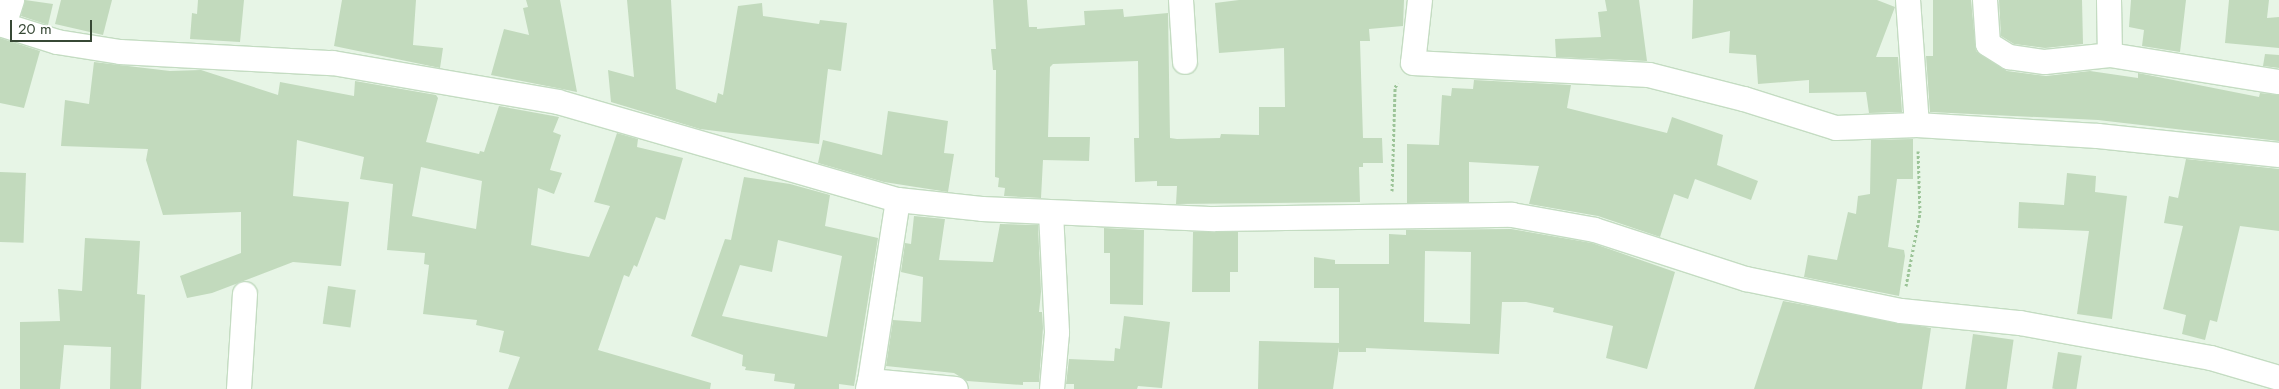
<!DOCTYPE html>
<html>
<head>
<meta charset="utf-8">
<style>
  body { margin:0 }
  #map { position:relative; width:2279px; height:389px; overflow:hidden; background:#e7f5e6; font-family:Jost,sans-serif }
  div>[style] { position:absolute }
  .building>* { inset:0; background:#c2dabd; transform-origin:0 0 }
  .path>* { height:3px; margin-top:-1.5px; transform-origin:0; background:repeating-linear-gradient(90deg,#9cc498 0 2.5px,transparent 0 5px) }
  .roads { filter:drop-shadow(1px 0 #c4dcc2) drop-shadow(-1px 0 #c4dcc2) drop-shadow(0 1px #c4dcc2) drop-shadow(0 -1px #c4dcc2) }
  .minor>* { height:24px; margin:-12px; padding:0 12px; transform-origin:12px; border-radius:12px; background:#fff }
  span { translate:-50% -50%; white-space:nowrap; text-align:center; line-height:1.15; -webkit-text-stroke:4.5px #fff; paint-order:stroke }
  .scale { position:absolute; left:10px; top:20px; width:82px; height:22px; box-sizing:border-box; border:2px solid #374835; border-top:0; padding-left:6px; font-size:15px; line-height:18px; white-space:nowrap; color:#374835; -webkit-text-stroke:4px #fff; paint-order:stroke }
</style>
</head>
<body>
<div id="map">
  <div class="building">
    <div style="clip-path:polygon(25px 0,53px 4px,48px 25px,21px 16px)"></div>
    <div style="clip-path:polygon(61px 0,112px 0,103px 35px,55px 24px)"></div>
    <div style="clip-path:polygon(198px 0,244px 0,240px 42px,190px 39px,192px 13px,197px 14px)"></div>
    <div style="clip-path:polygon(342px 0,416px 0,413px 45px,443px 48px,440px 68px,334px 46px)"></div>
    <div style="clip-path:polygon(526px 0,560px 0,577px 92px,491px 75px,504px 29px,529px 35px,523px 8px,528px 7px)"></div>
    <div style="clip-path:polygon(627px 0,671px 0,676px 89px,716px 103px,718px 93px,723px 95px,738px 6px,762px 3px,763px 16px,819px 24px,820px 20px,847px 23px,841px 71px,828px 69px,819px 144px,700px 129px,611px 102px,608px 70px,634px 77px)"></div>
    <div style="clip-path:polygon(993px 0,1027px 0,1029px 27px,1037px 27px,1037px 29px,1085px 25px,1084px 11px,1123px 9px,1124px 17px,1168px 13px,1170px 138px,1177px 139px,1220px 138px,1221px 134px,1259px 135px,1259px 107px,1285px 107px,1284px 48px,1219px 53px,1215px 3px,1239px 0,1404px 0,1403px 26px,1369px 29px,1370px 41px,1360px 41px,1363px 138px,1382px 138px,1383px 163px,1363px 163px,1363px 167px,1359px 167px,1360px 202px,1176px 204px,1177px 186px,1157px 186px,1157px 181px,1135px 182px,1134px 138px,1139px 138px,1138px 61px,1053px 64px,1050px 67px,1048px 137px,1090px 137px,1089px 161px,1043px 160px,1041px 198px,1004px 196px,1005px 188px,998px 187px,999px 178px,995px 177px,996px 70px,993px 70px,991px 49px,996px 49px)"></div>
    <div style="clip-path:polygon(1605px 0,1639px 0,1647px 61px,1556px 57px,1555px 39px,1601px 37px,1598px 12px,1607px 11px)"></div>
    <div style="clip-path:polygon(1693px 0,1877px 0,1895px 7px,1876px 57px,1898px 57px,1902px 112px,1869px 113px,1866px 92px,1809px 93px,1809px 80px,1758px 84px,1756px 55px,1729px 53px,1730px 31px,1692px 39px)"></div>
    <div style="clip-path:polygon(1933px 0,1971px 0,1976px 51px,2007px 71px,2046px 76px,2090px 71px,2138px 78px,2138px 73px,2259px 97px,2260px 93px,2279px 95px,2279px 141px,2098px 120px,1930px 112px,1926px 56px,1933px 56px)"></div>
    <div style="clip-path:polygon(1999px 0,2082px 0,2083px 44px,2045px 48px,2014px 44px,2001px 36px)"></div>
    <div style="clip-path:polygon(2131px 0,2186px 0,2180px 52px,2142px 46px,2144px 30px,2129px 27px)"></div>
    <div style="clip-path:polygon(2229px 0,2269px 0,2267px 18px,2279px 17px,2279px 48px,2225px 43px)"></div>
    <div style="clip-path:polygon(0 38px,40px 51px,24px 108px,0 103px)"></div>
    <div style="clip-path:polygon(2265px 54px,2279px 55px,2279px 68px,2263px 66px)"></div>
    <div style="clip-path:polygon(evenodd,94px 62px,170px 71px,201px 70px,278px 95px,280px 82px,354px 96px,355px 81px,436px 95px,438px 98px,426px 142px,479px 154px,480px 151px,484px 152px,499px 106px,559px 117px,553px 132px,561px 135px,550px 170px,562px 173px,554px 194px,538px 188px,531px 245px,568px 253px,589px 257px,610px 206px,594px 202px,617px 133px,638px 139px,637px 147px,683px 158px,665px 220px,656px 217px,637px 267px,634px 265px,629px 277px,624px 275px,598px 350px,711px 383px,710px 389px,508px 389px,520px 357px,499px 352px,504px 331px,476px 325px,477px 320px,423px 314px,429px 265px,424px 264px,425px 253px,387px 250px,393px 184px,360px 179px,364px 157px,297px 140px,293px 196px,349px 202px,341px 266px,293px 262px,212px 293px,187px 298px,180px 276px,241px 253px,241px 212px,163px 215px,146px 160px,148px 149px,61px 146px,65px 100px,89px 104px,94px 62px,421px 167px,482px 181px,476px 229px,412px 216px,421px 167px)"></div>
    <div style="clip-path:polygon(1474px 80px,1571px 85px,1567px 108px,1667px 133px,1672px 117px,1723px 135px,1717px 165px,1758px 181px,1751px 200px,1695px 179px,1688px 199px,1674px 194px,1660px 237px,1598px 216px,1529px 204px,1539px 166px,1469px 162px,1469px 202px,1407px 203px,1407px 144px,1439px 145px,1442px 95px,1451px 96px,1452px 88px,1473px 89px)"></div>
    <div style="clip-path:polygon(888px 111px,948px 121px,944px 153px,954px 154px,948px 192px,884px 182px,818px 163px,823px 140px,882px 155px)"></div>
    <div style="clip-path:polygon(1913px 139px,1913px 179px,1897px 179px,1888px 247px,1904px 250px,1905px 256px,1899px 296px,1804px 277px,1808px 255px,1837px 260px,1848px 212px,1856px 214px,1858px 196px,1870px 194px,1871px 140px)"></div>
    <div style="clip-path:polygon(2186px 159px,2279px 169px,2279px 231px,2240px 226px,2217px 322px,2210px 320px,2205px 340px,2182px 334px,2186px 315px,2163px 309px,2183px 226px,2164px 223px,2169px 196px,2178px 198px)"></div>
    <div style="left:0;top:172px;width:26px;height:70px;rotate:2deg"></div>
    <div style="clip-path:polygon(2067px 173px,2096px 176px,2095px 192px,2127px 196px,2112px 319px,2077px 314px,2089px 231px,2018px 228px,2019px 202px,2064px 205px)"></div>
    <div style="clip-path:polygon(evenodd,744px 177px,790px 184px,830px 195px,825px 226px,878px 238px,854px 386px,839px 384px,839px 389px,794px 389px,795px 384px,774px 381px,775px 374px,745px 370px,746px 367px,742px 366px,743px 355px,691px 336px,725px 239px,731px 240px,744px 177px,778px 240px,842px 256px,827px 337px,722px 316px,740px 265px,772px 272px,778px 240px)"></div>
    <div style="clip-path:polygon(914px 216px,945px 219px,939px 260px,993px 262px,1000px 224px,1038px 225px,1041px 292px,1039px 312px,1042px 312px,1043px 328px,1039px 382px,1023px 382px,1023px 385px,967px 381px,954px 373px,886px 366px,893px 320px,921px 322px,923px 277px,901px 272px,905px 243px,911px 244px)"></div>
    <div style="clip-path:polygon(1104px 228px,1144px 230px,1143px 305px,1110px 304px,1110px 253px,1104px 253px)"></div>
    <div style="clip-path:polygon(evenodd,1511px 229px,1592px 243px,1675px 272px,1647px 369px,1606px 358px,1613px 326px,1553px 312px,1554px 308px,1526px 302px,1502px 302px,1499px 354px,1366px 348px,1366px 352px,1339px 352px,1339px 347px,1333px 389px,1258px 389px,1259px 341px,1339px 343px,1339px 288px,1314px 288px,1314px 257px,1335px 260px,1335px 264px,1389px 264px,1389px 234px,1406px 235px,1406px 230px,1511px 229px,1425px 251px,1471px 252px,1470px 324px,1424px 322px,1425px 251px)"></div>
    <div style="clip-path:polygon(1193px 232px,1238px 232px,1238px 272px,1230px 272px,1230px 292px,1192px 292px)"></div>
    <div style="clip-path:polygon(85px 238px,140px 241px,137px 294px,145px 295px,141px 389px,110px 389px,111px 347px,64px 345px,60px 389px,20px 389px,20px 322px,60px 321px,58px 289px,82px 291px)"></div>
    <div style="left:328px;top:286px;width:28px;height:38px;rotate:8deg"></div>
    <div style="clip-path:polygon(1783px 301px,1931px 328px,1922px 389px,1754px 389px)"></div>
    <div style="clip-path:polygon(1124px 316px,1170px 322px,1162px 388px,1138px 386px,1137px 389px,1074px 389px,1074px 384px,1066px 384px,1069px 359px,1114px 361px,1115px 348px,1120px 349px)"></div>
    <div style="left:1973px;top:334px;width:41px;height:56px;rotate:8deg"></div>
    <div style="left:2058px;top:352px;width:24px;height:37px;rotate:9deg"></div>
  </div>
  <div class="path">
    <div style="left:1392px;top:191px;width:104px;rotate:-88.3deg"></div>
    <div style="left:1395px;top:87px;width:5px;rotate:-53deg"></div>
    <div style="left:1906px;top:286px;width:74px;rotate:-79.1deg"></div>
    <div style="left:1920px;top:213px;width:62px;rotate:-91.8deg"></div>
  </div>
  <div class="roads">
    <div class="minor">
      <div style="left:1181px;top:0;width:62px;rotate:86.3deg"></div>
      <div style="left:1420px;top:0;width:63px;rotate:96.3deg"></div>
      <div style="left:1413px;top:63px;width:236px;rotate:2.9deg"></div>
      <div style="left:1649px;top:75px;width:98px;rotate:14.2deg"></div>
      <div style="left:1744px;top:99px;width:96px;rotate:17.5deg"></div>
      <div style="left:1836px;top:128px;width:81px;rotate:-2.1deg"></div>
      <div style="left:1917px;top:125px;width:181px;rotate:3.5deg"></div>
      <div style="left:2098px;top:136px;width:182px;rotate:6deg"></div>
      <div style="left:1908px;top:0;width:125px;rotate:85.9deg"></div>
      <div style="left:1985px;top:0;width:44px;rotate:86.1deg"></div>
      <div style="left:1988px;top:44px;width:25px;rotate:32deg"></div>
      <div style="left:2009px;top:57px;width:36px;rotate:8deg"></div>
      <div style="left:2045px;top:62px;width:65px;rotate:-6.1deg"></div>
      <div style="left:2110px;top:55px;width:171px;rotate:9.1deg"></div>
      <div style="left:2109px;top:0;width:55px;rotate:89deg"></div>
      <div style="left:0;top:24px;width:60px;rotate:17.5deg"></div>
      <div style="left:57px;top:42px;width:64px;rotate:9deg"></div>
      <div style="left:120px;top:52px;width:213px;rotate:3deg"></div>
      <div style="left:333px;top:63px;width:228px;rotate:9.8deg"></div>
      <div style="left:558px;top:102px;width:354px;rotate:16.1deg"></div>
      <div style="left:898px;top:200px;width:84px;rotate:6.1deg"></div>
      <div style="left:982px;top:209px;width:233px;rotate:2.5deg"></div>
      <div style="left:1215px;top:219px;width:297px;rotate:-0.8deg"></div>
      <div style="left:1512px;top:215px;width:84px;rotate:10.2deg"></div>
      <div style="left:1595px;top:230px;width:159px;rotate:18deg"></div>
      <div style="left:1746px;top:279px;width:158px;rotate:11.7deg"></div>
      <div style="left:1901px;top:311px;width:120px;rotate:5.8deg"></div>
      <div style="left:2020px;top:323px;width:194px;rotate:10.4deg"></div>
      <div style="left:2211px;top:358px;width:71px;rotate:16.4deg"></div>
      <div style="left:4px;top:25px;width:26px;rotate:-72deg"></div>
      <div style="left:1051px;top:213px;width:120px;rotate:87.1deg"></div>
      <div style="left:1057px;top:333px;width:56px;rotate:95.1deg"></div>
      <div style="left:870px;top:381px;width:183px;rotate:-81.2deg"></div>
      <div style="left:239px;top:389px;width:95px;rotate:-86.4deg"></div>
      <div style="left:868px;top:389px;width:8px;rotate:-76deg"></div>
      <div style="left:870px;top:381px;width:86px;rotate:5.3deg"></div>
    </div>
  </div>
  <div class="scale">20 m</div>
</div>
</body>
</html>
